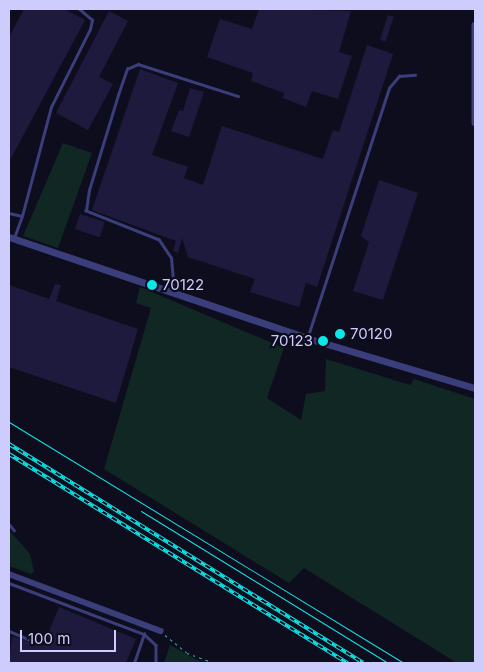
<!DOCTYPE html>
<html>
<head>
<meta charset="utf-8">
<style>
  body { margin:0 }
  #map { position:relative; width:484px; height:672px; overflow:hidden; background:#0e0d1e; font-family:Inter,sans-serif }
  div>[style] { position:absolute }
  .green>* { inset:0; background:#102724 }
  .building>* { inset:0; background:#1e1a3d; transform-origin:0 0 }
  .path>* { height:1px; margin-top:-0.5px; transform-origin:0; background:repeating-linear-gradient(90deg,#33a997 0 2.5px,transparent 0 6.5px) }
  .service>* { height:2.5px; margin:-1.25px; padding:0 1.25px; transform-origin:1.25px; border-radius:1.25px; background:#3a3e7a }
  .minor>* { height:5.5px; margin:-2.75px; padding:0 2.75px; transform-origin:2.75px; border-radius:2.75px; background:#3a3e7a }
  .tertiary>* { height:7px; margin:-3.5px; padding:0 3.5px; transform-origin:3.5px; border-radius:3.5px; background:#3a3e7a }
  .tram>* { height:1px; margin:-0.5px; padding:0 0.5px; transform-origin:0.5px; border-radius:0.5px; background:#0ce7e8 }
  .rail>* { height:4px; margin-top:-2px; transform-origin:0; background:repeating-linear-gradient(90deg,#0e0d1e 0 5.5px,#0ce7e8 0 11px); box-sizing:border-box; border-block:1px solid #0ce7e8 }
  .dots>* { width:14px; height:14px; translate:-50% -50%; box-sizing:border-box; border:2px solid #0e0d1e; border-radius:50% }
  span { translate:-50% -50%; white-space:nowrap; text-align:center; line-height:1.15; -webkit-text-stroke:4.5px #0e0d1e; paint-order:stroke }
  .poi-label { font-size:15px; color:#cdccfc }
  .left { translate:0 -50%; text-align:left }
  .right { translate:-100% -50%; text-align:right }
  .frame { position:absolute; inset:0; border:10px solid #cdccfc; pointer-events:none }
  .scale { position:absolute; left:20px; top:630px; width:96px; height:22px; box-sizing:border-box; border:2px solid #cdccfc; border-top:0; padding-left:6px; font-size:15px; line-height:18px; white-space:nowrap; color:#cdccfc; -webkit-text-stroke:4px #0e0d1e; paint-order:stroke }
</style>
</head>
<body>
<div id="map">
  <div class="green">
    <div style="clip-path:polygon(63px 143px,92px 153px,58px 248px,23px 236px)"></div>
    <div style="clip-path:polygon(140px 287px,284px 348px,267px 398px,301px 420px,306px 394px,325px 391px,326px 359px,410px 385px,414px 379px,475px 399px,475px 663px,457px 663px,304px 568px,289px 583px,104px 469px,151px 308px,136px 303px)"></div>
    <div style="clip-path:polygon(9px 530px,30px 554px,34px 572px,31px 574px,9px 566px)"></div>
    <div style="clip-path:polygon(170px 645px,203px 663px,164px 663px)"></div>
  </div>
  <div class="building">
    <div style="clip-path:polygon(24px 9px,64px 9px,85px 20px,9px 162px,9px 37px)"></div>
    <div style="clip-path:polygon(259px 9px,351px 11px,339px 52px,352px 56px,338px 99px,312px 91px,306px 107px,283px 98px,284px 93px,251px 81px,253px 73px,207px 57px,220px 19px,252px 29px)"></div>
    <div style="clip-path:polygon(109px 11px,128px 21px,99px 77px,113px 84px,88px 130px,56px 113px)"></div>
    <div style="left:388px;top:15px;width:6px;height:26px;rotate:18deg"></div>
    <div style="clip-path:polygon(367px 45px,393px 54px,317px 287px,306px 283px,299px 307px,250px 292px,255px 279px,188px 257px,182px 238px,178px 253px,173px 251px,176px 241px,92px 210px,140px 69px,178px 83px,152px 155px,188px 167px,184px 178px,203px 185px,222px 126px,323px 159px,333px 130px,339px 132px)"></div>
    <div style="clip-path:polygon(190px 88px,204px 92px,189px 137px,171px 131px,179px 110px,183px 111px)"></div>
    <div style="clip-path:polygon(379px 180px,418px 193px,383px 300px,353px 291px,369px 242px,361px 236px)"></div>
    <div style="left:80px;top:214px;width:26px;height:16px;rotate:18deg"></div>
    <div style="clip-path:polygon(55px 284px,61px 285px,56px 301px,138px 329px,116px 403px,9px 367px,9px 285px,49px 299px)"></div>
    <div style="clip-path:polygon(59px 607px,136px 639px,126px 663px,9px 663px,12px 636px,43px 646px)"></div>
  </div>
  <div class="path">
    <div style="left:165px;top:635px;width:28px;rotate:39deg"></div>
    <div style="left:187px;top:653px;width:30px;rotate:20deg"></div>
  </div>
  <div class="service">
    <div style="left:9px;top:213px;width:13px;rotate:13deg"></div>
    <div style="left:22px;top:216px;width:113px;rotate:-75.1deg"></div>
    <div style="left:51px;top:107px;width:87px;rotate:-63.4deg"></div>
    <div style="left:90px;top:29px;width:9px;rotate:-77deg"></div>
    <div style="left:92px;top:20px;width:17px;rotate:-140deg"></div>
    <div style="left:14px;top:238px;width:23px;rotate:-70deg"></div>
    <div style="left:174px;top:292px;width:34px;rotate:-95deg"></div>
    <div style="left:171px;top:258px;width:22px;rotate:-124deg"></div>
    <div style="left:159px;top:240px;width:79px;rotate:-158.3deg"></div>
    <div style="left:86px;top:211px;width:21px;rotate:-82deg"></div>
    <div style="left:89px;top:190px;width:99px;rotate:-73deg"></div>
    <div style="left:118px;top:95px;width:28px;rotate:-71deg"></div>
    <div style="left:127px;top:69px;width:12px;rotate:-24deg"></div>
    <div style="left:138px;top:64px;width:105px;rotate:17.7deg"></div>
    <div style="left:308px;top:336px;width:261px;rotate:-71.9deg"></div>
    <div style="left:389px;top:88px;width:16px;rotate:-50deg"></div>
    <div style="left:399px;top:76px;width:16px;rotate:-4deg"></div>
    <div style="left:9px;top:524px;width:8px;rotate:50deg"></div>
    <div style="left:9px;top:583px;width:144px;rotate:20.7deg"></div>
    <div style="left:144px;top:634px;width:16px;rotate:43deg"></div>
    <div style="left:156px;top:645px;width:18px;rotate:90deg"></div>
    <div style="left:9px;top:631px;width:23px;rotate:23deg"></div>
    <div style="left:134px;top:663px;width:31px;rotate:-71deg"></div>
  </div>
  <div class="minor">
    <div style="left:475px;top:25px;width:98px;rotate:90deg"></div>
    <div style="left:9px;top:574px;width:162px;rotate:20.6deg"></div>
  </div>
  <div class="tertiary">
    <div style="left:9px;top:237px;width:315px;rotate:18.7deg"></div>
    <div style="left:307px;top:338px;width:175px;rotate:16.6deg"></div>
  </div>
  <div class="tram">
    <div style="left:9px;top:422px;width:463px;rotate:31.4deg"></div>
    <div style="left:141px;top:511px;width:290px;rotate:31.6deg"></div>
  </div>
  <div class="rail">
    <div style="left:9px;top:444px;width:416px;rotate:31.7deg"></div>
    <div style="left:9px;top:454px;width:398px;rotate:31.7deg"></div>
  </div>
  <div class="dots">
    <div style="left:152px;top:285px;background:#0ce7e8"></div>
    <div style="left:340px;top:334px;background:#0ce7e8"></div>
    <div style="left:323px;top:341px;background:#0ce7e8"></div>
  </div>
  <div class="poi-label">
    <span class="left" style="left:162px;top:285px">70122</span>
    <span class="left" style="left:350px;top:334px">70120</span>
    <span class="right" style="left:313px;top:341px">70123</span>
  </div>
  <div class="frame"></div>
  <div class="scale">100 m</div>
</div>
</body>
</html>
